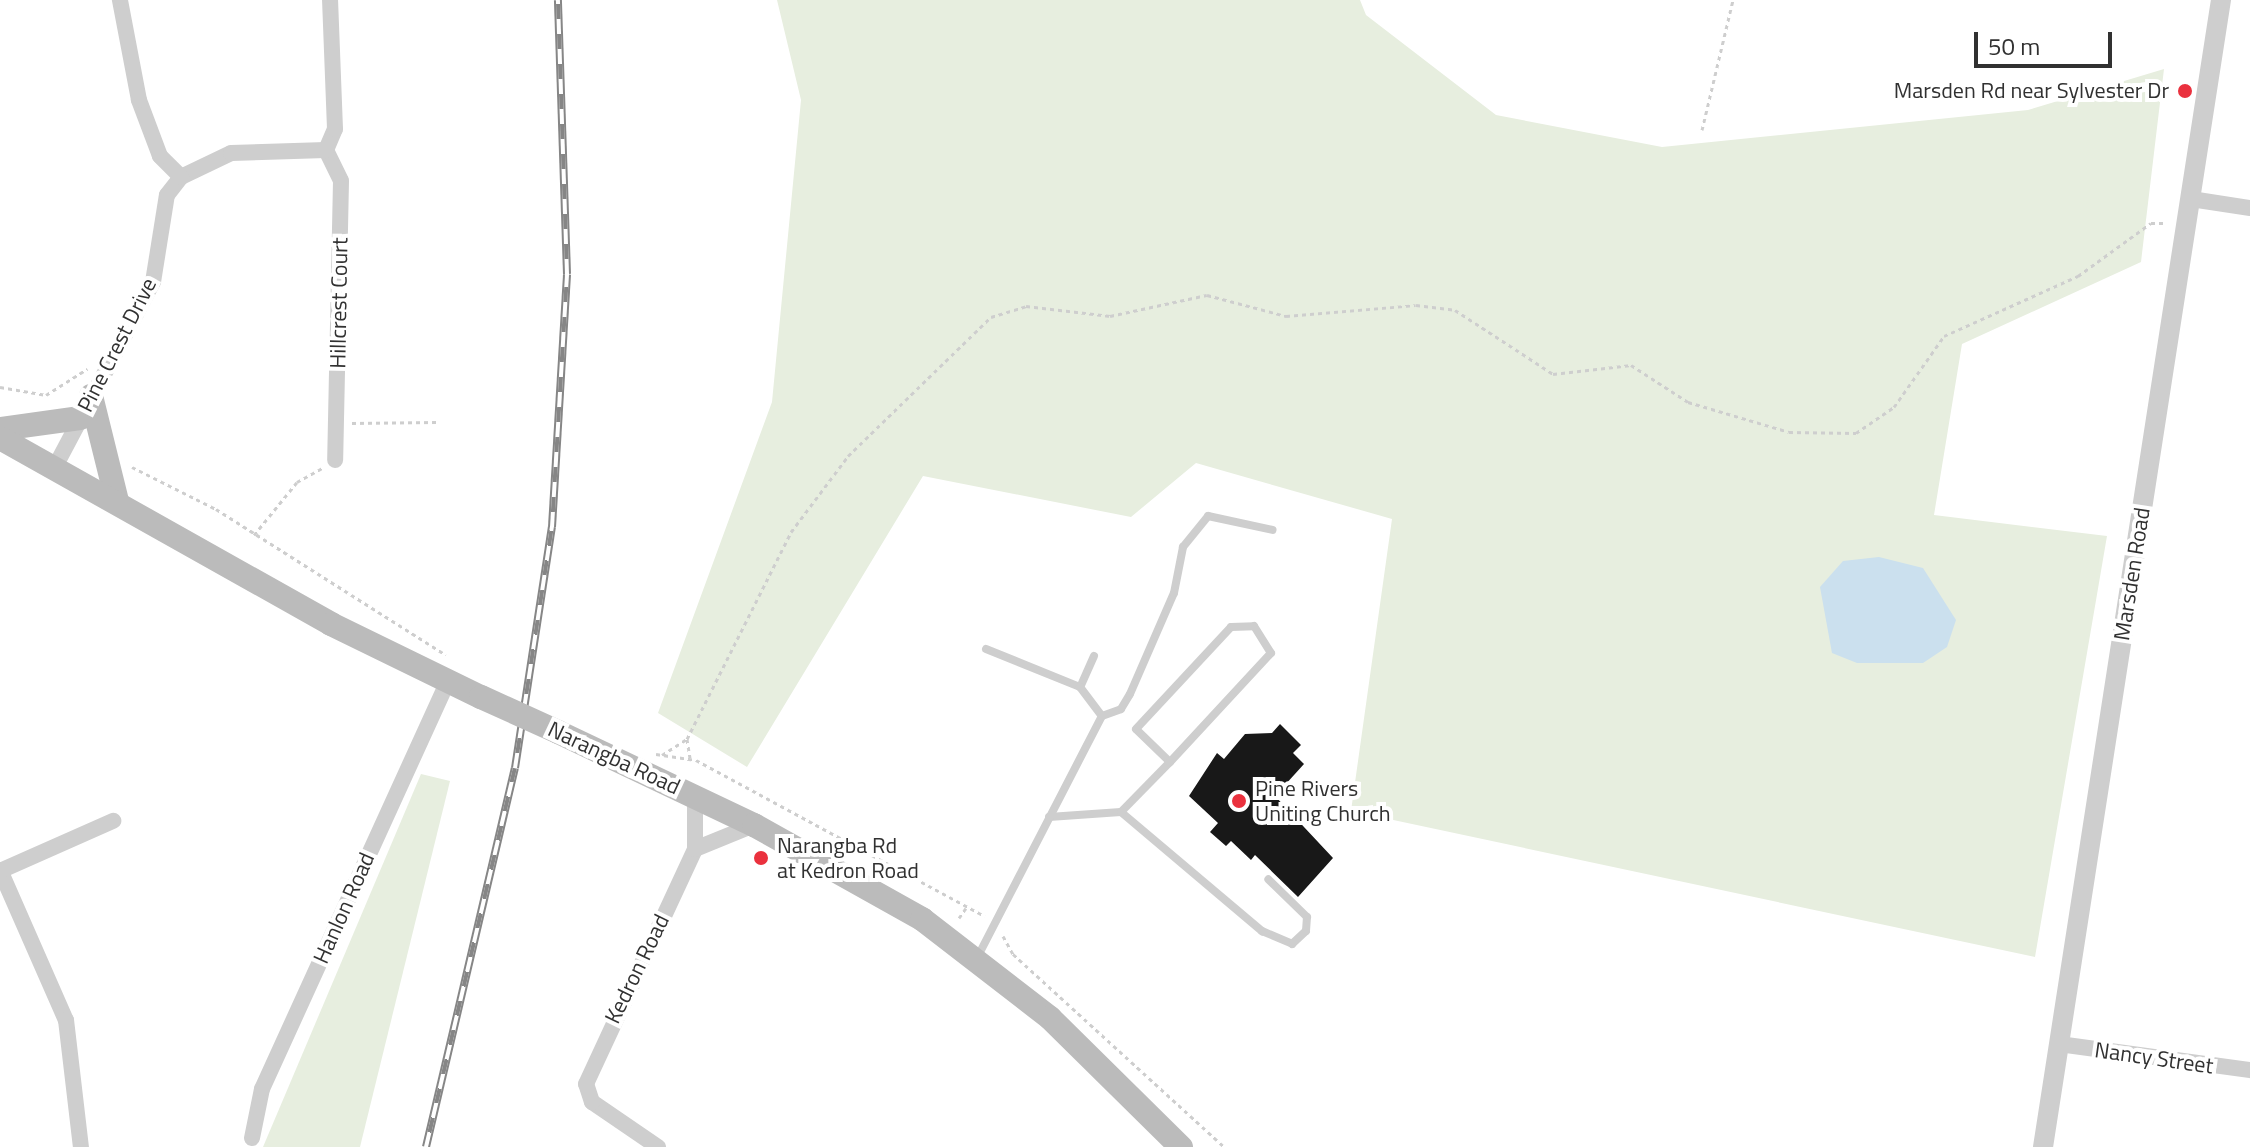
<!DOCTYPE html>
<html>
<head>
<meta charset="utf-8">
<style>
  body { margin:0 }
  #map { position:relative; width:2250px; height:1147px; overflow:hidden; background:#fff; font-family:"Titillium Web",sans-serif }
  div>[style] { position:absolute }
  .green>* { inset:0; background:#e7eedf }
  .water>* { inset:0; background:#cbe0ee }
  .building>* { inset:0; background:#181818 }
  .path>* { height:3px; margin-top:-1.5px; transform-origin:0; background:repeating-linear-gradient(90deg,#cecece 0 4px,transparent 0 8px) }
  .service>* { height:8px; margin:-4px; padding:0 4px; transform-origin:4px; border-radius:4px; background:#cecece }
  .minor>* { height:16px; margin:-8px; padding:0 8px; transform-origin:8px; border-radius:8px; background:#cecece }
  .tertiary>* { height:20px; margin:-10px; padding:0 10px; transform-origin:10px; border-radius:10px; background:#cecece }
  .secondary>* { height:24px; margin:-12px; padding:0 12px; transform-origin:12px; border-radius:12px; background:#bbb }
  .rail>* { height:8px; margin-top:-4px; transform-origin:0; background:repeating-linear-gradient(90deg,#fff 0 15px,#868686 0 30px); box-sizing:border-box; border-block:2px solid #868686 }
  .secondary-bridge>* { height:24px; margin:-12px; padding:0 12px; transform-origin:12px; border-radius:12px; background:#bbb }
  .dots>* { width:22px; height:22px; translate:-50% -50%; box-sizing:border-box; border:4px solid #fff; border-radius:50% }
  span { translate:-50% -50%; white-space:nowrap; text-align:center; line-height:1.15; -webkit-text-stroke:8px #fff; paint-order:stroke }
  .poi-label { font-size:22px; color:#313131 }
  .right { translate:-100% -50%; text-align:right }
  .left { translate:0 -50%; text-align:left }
  .street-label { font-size:22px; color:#313131 }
  .scale { position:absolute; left:1974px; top:32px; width:138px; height:36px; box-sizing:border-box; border:4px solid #313131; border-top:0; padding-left:10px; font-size:24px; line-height:28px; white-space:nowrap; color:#313131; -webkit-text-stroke:6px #fff; paint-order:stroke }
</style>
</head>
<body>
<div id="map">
  <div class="green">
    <div style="clip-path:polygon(777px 0,1360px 0,1366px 15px,1496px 115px,1662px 147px,2028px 110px,2164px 69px,2141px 262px,1962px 344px,1934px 515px,2107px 536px,2035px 957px,1351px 811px,1392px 519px,1196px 463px,1131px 517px,923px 476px,747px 767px,658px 713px,772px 402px,801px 100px)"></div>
    <div style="clip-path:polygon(421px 774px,450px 781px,360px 1147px,263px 1147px)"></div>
  </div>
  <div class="water">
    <div style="clip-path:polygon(1879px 557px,1923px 568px,1956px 620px,1947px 647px,1923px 663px,1857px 663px,1832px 653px,1820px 587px,1843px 561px)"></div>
  </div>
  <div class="building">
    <div style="clip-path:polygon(1280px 724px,1301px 745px,1293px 753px,1304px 764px,1275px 796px,1333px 858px,1298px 897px,1255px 855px,1251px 860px,1231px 841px,1226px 846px,1210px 832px,1218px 823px,1189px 796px,1217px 753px,1224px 759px,1245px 734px,1272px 733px)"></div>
  </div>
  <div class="path">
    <div style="left:1702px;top:130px;width:134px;rotate:-76.6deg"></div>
    <div style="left:0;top:387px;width:47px;rotate:9.9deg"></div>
    <div style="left:46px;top:395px;width:49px;rotate:-32.4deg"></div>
    <div style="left:352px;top:423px;width:84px;rotate:-0.7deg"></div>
    <div style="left:132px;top:467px;width:94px;rotate:26.6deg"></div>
    <div style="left:216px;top:509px;width:272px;rotate:32.4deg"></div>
    <div style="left:254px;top:535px;width:68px;rotate:-50.9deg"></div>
    <div style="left:297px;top:482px;width:29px;rotate:-29deg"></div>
    <div style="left:687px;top:739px;width:19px;rotate:81deg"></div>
    <div style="left:656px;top:754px;width:40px;rotate:8.5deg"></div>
    <div style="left:696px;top:760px;width:328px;rotate:28.4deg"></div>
    <div style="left:662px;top:755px;width:30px;rotate:-33deg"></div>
    <div style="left:687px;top:739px;width:232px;rotate:-63.3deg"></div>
    <div style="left:791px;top:532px;width:95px;rotate:-53.1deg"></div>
    <div style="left:848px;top:456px;width:199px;rotate:-44.2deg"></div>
    <div style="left:991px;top:317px;width:37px;rotate:-17deg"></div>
    <div style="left:1026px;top:306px;width:85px;rotate:6.8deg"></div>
    <div style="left:1110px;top:316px;width:99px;rotate:-12.2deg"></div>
    <div style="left:1207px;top:295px;width:82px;rotate:14.9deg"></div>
    <div style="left:1286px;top:316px;width:130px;rotate:-4.8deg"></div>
    <div style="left:1416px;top:305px;width:39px;rotate:7deg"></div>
    <div style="left:1455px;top:310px;width:117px;rotate:33.1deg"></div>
    <div style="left:1553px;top:374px;width:79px;rotate:-6.6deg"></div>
    <div style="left:1631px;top:365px;width:68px;rotate:33deg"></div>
    <div style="left:1688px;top:402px;width:105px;rotate:16.5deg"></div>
    <div style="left:1789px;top:432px;width:67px;rotate:0.9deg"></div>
    <div style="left:1856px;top:433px;width:46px;rotate:-34.4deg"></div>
    <div style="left:1894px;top:407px;width:87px;rotate:-54.8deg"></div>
    <div style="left:1944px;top:336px;width:147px;rotate:-24.1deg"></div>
    <div style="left:2078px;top:276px;width:90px;rotate:-36deg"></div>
    <div style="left:2151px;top:223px;width:12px"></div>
    <div style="left:959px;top:918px;width:12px;rotate:-55deg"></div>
    <div style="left:1003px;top:936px;width:21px;rotate:61deg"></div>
    <div style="left:1013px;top:954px;width:286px;rotate:42.4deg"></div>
  </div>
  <div class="service">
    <div style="left:986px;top:649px;width:101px;rotate:22deg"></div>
    <div style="left:1094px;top:656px;width:34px;rotate:114deg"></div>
    <div style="left:1080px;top:687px;width:36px;rotate:53deg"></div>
    <div style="left:1121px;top:812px;width:185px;rotate:40.2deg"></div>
    <div style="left:1262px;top:931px;width:33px;rotate:23deg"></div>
    <div style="left:1292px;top:944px;width:19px;rotate:-43deg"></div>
    <div style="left:1306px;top:931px;width:14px;rotate:-86deg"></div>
    <div style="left:1307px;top:917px;width:54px;rotate:-135.7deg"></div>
    <div style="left:1049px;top:817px;width:72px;rotate:-4deg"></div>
    <div style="left:1121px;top:812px;width:70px;rotate:-45.6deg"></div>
    <div style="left:1170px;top:762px;width:47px;rotate:-135.9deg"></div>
    <div style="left:1136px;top:729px;width:139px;rotate:-47deg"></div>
    <div style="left:1231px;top:627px;width:23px;rotate:-2deg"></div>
    <div style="left:1254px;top:626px;width:32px;rotate:58deg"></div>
    <div style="left:1271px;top:653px;width:149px;rotate:132.8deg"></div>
    <div style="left:977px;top:958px;width:272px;rotate:-62.7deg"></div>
    <div style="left:1102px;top:716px;width:20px;rotate:-20deg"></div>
    <div style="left:1121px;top:709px;width:17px;rotate:-59deg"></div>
    <div style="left:1130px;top:694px;width:110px;rotate:-66.5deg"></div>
    <div style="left:1174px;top:593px;width:47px;rotate:-78.9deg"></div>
    <div style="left:1183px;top:547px;width:40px;rotate:-51deg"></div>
    <div style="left:1208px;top:516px;width:66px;rotate:12.2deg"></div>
  </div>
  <div class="minor">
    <div style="left:326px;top:150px;width:34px;rotate:64deg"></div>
    <div style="left:341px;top:181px;width:279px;rotate:91.2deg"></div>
    <div style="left:326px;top:150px;width:23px;rotate:-67deg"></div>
    <div style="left:335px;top:129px;width:129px;rotate:-92.2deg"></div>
    <div style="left:181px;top:177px;width:55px;rotate:-25.6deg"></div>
    <div style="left:231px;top:153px;width:95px;rotate:-1.8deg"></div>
    <div style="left:2191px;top:199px;width:60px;rotate:8.7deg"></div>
    <div style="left:56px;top:465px;width:207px;rotate:-62.1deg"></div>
    <div style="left:153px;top:282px;width:88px;rotate:-80.9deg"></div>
    <div style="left:167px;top:195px;width:23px;rotate:-52deg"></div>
    <div style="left:181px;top:177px;width:30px;rotate:-135deg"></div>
    <div style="left:160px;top:156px;width:60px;rotate:-110.6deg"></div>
    <div style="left:139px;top:100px;width:102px;rotate:-100.8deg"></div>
    <div style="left:695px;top:849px;width:64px;rotate:-22.1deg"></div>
    <div style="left:0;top:870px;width:164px;rotate:66.3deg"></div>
    <div style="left:66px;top:1020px;width:128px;rotate:83.3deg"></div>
    <div style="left:0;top:871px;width:124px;rotate:-23.9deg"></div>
    <div style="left:2059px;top:1044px;width:193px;rotate:7.8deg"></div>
    <div style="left:252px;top:1138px;width:50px;rotate:-78.5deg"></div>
    <div style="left:262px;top:1089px;width:448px;rotate:-65.5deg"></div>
    <div style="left:658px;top:1147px;width:80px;rotate:-145.7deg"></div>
    <div style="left:592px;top:1102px;width:19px;rotate:-108deg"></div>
    <div style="left:586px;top:1084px;width:259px;rotate:-65.1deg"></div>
    <div style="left:695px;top:849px;width:52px;rotate:-90deg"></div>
  </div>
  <div class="tertiary">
    <div style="left:2043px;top:1147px;width:1161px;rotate:-81.18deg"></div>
  </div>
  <div class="secondary">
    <div style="left:91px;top:396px;width:108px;rotate:76.1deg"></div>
    <div style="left:0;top:429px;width:81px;rotate:-7.8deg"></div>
    <div style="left:0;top:438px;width:380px;rotate:29.3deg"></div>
    <div style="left:331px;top:624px;width:167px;rotate:26deg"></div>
    <div style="left:558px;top:732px;width:217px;rotate:25.4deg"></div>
    <div style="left:754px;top:825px;width:193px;rotate:29.2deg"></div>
    <div style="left:922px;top:919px;width:162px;rotate:37.7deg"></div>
    <div style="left:1050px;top:1018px;width:184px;rotate:44.6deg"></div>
  </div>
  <div class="rail">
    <div style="left:426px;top:1147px;width:389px;rotate:-76.8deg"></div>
    <div style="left:515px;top:768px;width:244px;rotate:-81.3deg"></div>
    <div style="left:552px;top:527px;width:253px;rotate:-86.6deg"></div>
    <div style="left:567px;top:274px;width:274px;rotate:-91.9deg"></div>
  </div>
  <div class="secondary-bridge">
    <div style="left:481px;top:697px;width:85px;rotate:24.4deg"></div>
  </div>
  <div class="dots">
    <div style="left:2185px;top:91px;background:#ea313e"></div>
    <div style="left:1239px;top:801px;background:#ea313e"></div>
    <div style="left:761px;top:858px;background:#ea313e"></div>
  </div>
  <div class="poi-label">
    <span class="right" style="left:2169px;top:91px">Marsden Rd near Sylvester Dr</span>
    <span class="left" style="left:1255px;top:801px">Pine Rivers<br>Uniting Church</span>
    <span class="left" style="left:777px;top:858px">Narangba Rd<br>at Kedron Road</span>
  </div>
  <div class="street-label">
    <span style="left:339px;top:303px;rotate:-89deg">Hillcrest Court</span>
    <span style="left:117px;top:345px;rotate:-63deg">Pine Crest Drive</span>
    <span style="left:2132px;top:574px;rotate:-81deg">Marsden Road</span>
    <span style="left:614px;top:758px;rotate:25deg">Narangba Road</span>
    <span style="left:344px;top:908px;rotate:-66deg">Hanlon Road</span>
    <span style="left:637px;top:969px;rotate:-64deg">Kedron Road</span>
    <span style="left:2154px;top:1058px;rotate:8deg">Nancy Street</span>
  </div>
  <div class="scale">50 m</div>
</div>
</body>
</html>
